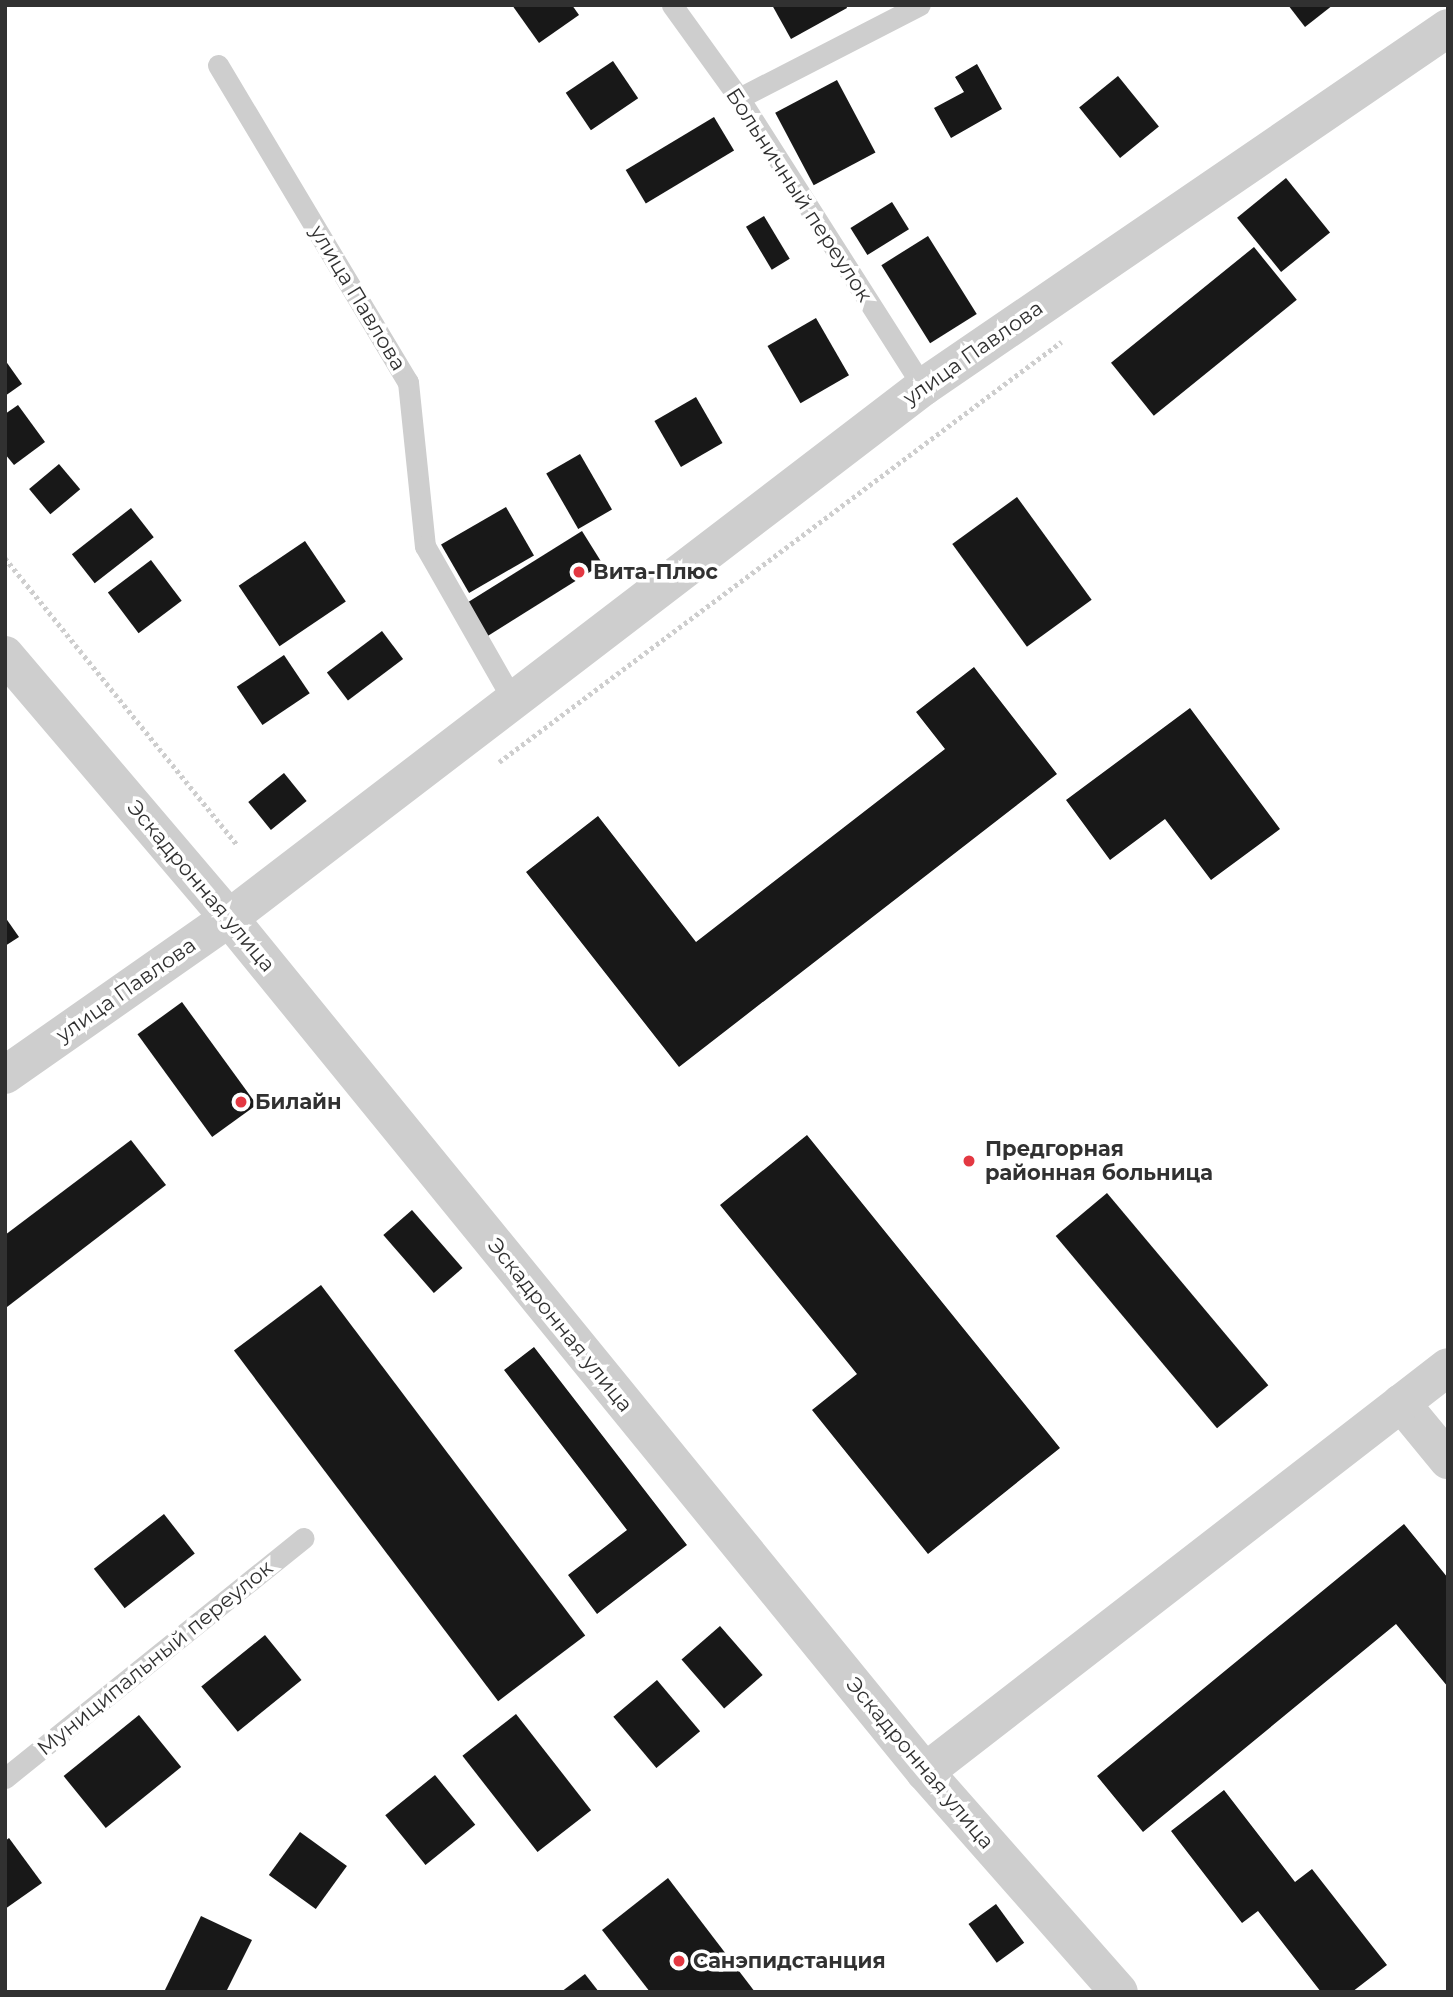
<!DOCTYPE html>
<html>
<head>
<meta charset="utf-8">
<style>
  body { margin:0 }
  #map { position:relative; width:1453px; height:1997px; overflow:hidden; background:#fff; font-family:Montserrat,sans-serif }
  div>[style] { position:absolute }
  .building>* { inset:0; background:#181818; transform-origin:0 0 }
  .path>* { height:4.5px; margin-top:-2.25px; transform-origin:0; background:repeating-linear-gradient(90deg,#cecece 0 3.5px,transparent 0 7px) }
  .service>* { height:21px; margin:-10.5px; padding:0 10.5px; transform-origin:10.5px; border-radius:10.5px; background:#cecece }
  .minor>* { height:38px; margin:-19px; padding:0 19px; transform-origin:19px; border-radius:19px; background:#cecece }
  .dots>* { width:19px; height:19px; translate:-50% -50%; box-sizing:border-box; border:4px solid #fff; border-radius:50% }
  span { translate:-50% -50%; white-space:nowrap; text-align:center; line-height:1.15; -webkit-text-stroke:7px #fff; paint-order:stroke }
  .street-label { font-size:21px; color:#313131 }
  .poi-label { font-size:21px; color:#313131; font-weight:700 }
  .left { translate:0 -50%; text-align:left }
  .frame { position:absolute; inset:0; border:7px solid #313131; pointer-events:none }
</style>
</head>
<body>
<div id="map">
  <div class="building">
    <div style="clip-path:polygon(512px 5px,572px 5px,579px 15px,539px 43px)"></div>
    <div style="clip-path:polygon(772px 5px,846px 5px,847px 8px,791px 39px)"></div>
    <div style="clip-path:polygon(1288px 5px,1333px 5px,1305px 27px)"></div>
    <div style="left:613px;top:61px;width:45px;height:57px;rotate:56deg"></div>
    <div style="clip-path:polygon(977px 64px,1002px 109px,951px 138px,934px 108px,964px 92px,955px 77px)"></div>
    <div style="left:1118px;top:76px;width:65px;height:50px;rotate:51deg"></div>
    <div style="left:837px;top:80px;width:82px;height:70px;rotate:62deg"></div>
    <div style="left:714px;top:117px;width:39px;height:103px;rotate:59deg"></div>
    <div style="left:1286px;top:178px;width:70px;height:63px;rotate:51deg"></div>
    <div style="left:892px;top:202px;width:32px;height:49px;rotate:58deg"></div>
    <div style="left:764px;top:216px;width:50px;height:21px;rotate:59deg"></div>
    <div style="left:928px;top:236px;width:92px;height:55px;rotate:58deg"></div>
    <div style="left:1254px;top:247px;width:68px;height:184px;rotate:51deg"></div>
    <div style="left:816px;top:318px;width:66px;height:56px;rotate:60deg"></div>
    <div style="clip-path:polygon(5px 360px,22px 384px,5px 396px)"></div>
    <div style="left:696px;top:397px;width:53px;height:48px;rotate:60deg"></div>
    <div style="clip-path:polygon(18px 405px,45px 442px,14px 465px,5px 454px,5px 414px)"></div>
    <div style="left:580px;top:454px;width:64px;height:39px;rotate:60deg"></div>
    <div style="left:59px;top:464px;width:33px;height:39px;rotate:50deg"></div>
    <div style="left:1017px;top:497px;width:127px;height:80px;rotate:54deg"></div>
    <div style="left:506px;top:507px;width:56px;height:75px;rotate:60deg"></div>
    <div style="left:131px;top:508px;width:37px;height:75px;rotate:52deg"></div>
    <div style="left:582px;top:531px;width:39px;height:136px;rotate:58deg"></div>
    <div style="left:305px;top:541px;width:73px;height:80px;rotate:56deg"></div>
    <div style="left:151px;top:560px;width:51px;height:54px;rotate:53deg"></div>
    <div style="left:382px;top:631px;width:35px;height:69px;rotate:53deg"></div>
    <div style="left:284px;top:655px;width:46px;height:57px;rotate:56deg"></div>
    <div style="clip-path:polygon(974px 667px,1057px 774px,679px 1067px,526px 872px,598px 816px,696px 942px,945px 749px,916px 712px)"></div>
    <div style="clip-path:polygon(1190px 708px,1280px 829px,1211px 880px,1165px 819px,1110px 860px,1066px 800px)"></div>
    <div style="left:284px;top:773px;width:36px;height:46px;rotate:51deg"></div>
    <div style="clip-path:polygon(5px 917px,19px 937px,5px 946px)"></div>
    <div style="left:182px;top:1002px;width:127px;height:55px;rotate:54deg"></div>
    <div style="clip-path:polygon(807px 1135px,1060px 1448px,928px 1554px,812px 1410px,857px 1374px,720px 1205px)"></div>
    <div style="clip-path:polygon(131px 1140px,166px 1185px,7px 1307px,5px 1235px)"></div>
    <div style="left:1107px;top:1193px;width:251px;height:67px;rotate:50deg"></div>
    <div style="left:412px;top:1210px;width:77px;height:38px;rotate:49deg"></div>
    <div style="left:321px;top:1285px;width:439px;height:109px;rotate:53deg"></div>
    <div style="clip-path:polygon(534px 1347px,687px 1545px,597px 1614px,568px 1575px,627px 1530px,504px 1370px)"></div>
    <div style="left:164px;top:1514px;width:50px;height:89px;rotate:52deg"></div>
    <div style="clip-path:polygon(1404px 1524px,1448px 1578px,1448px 1687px,1396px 1624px,1143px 1832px,1097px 1776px)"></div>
    <div style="left:720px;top:1626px;width:65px;height:51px;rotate:49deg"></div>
    <div style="left:265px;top:1635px;width:58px;height:82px;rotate:51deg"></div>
    <div style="left:657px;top:1680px;width:67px;height:57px;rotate:50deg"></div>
    <div style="left:516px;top:1714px;width:122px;height:68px;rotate:52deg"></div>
    <div style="left:139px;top:1715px;width:67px;height:97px;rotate:51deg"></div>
    <div style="left:435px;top:1775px;width:64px;height:64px;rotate:51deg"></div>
    <div style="clip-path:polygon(1224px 1790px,1295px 1882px,1312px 1869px,1387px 1965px,1352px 1992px,1321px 1992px,1258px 1911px,1242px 1923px,1171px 1831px)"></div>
    <div style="left:300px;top:1832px;width:58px;height:53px;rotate:36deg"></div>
    <div style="clip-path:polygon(9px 1838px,42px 1883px,5px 1909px,5px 1841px)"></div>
    <div style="clip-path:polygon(668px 1878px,755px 1992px,650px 1992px,602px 1930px)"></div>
    <div style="left:996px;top:1904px;width:48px;height:34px;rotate:54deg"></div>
    <div style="clip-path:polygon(201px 1916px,252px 1940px,226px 1992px,164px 1992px)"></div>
    <div style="clip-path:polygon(585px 1974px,599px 1992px,561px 1992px)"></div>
  </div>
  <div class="path">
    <div style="left:5px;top:558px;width:368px;rotate:51deg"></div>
    <div style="left:499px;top:762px;width:702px;rotate:-36.77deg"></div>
  </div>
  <div class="service">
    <div style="left:672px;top:5px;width:115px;rotate:54.2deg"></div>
    <div style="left:739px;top:98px;width:343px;rotate:57.5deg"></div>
    <div style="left:218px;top:65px;width:370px;rotate:59.1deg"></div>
    <div style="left:408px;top:382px;width:165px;rotate:84.1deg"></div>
    <div style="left:425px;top:546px;width:177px;rotate:60.3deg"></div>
    <div style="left:739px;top:98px;width:203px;rotate:-27.2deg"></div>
    <div style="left:5px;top:1778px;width:383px;rotate:-38.8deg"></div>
  </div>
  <div class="minor">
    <div style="left:5px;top:655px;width:345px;rotate:49.6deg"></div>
    <div style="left:229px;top:918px;width:1102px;rotate:50.82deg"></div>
    <div style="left:925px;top:1772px;width:293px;rotate:48.6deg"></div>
    <div style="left:5px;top:1075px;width:274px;rotate:-35deg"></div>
    <div style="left:229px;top:918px;width:874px;rotate:-37.42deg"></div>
    <div style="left:923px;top:387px;width:636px;rotate:-34.36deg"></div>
    <div style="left:1401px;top:1403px;width:74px;rotate:50.5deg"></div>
    <div style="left:925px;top:1772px;width:661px;rotate:-37.75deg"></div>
  </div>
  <div class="dots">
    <div style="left:579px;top:572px;background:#e33842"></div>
    <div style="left:241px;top:1102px;background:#e33842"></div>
    <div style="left:969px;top:1161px;background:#e33842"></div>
    <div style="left:679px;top:1961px;background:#e33842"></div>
  </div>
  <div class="street-label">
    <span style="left:799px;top:195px;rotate:57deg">Больничный переулок</span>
    <span style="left:358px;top:298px;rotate:59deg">улица Павлова</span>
    <span style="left:973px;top:353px;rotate:-35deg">улица Павлова</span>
    <span style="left:201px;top:886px;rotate:50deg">Эскадронная улица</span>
    <span style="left:126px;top:990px;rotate:-35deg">улица Павлова</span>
    <span style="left:560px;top:1325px;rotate:51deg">Эскадронная улица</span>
    <span style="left:155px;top:1658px;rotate:-39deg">Муниципальный переулок</span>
    <span style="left:920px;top:1763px;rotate:50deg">Эскадронная улица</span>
  </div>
  <div class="poi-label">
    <span class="left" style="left:593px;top:572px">Вита-Плюс</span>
    <span class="left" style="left:255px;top:1102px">Билайн</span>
    <span class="left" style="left:985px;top:1161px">Предгорная<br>районная больница</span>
    <span class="left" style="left:693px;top:1961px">Санэпидстанция</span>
  </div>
  <div class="frame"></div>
</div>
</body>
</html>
